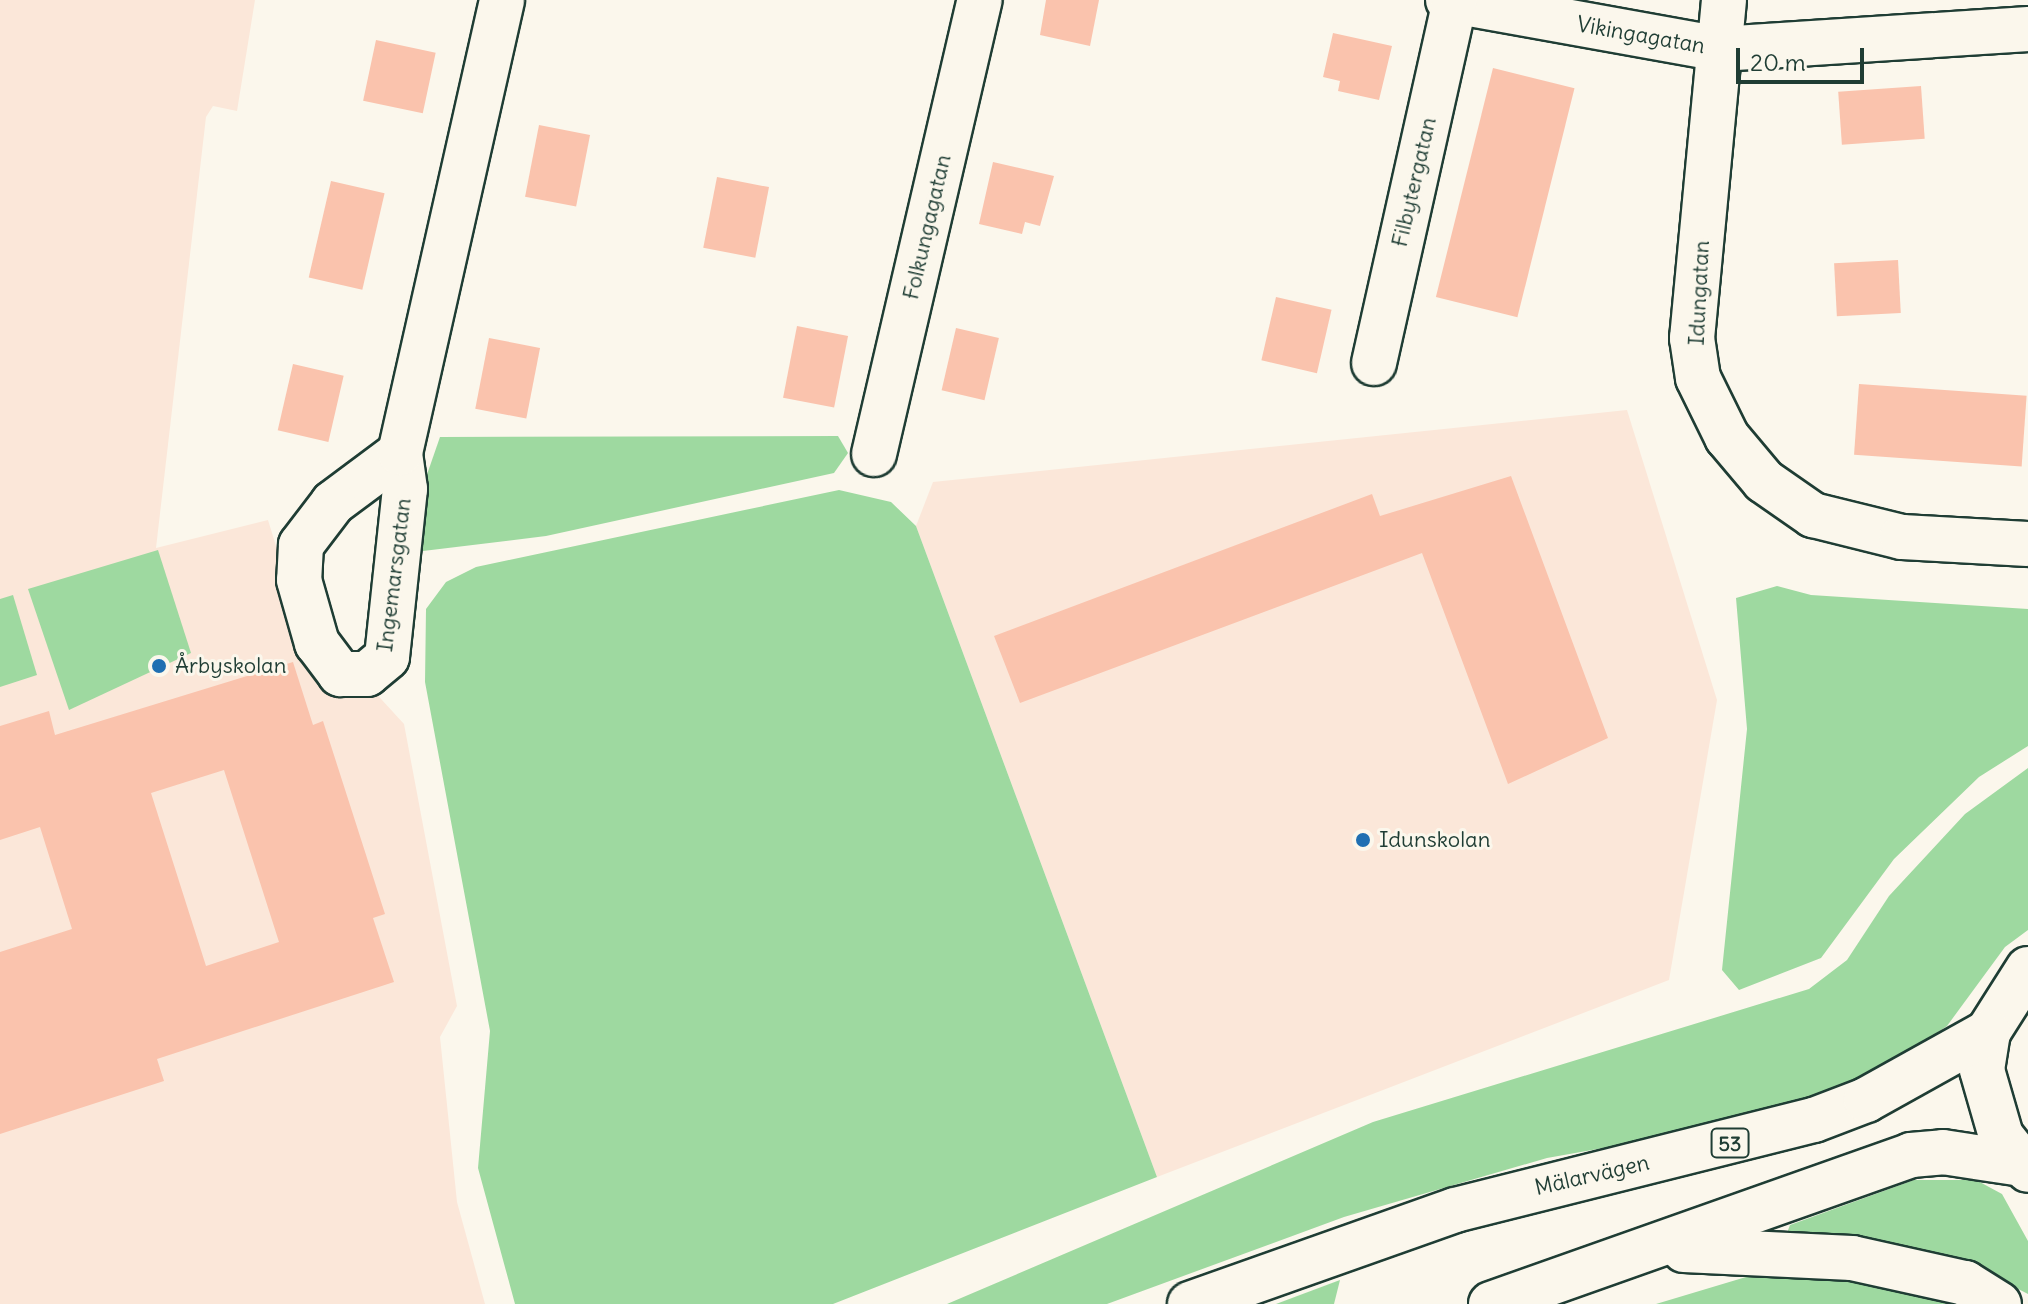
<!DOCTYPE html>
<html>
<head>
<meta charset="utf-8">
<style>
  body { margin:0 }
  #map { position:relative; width:2028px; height:1304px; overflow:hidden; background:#fbf7ec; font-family:Delius,sans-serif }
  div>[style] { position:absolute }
  .built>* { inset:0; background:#fbe7d9 }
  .green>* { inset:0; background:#9ed9a0 }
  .building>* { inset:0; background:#fac3ad; transform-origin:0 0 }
  .roads { filter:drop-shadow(2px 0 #1f3d34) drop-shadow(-2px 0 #1f3d34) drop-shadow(0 2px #1f3d34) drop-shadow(0 -2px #1f3d34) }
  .minor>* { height:44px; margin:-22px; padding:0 22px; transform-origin:22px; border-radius:22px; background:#fbf7ec }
  .primary>* { height:44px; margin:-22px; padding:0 22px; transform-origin:22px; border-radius:22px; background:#fbf7ec }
  .dots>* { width:22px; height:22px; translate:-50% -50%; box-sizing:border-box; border:4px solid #fbf7ec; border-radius:50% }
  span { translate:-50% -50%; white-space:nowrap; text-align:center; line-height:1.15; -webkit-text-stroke:6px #fbf7ec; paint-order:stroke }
  .shield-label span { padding:2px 6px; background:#fbf7ec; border:2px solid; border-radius:6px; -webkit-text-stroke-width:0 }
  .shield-label { font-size:20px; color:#1f3d34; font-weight:700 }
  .street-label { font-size:22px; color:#1f3d34 }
  .poi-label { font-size:22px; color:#1f3d34 }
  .left { translate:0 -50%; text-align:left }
  .scale { position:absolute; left:1736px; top:48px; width:128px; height:36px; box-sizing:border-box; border:4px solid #1f3d34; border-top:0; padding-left:10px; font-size:24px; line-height:28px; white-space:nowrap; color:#1f3d34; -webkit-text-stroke:6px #fbf7ec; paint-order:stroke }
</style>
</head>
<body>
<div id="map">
  <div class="built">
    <div style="clip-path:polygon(0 0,255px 0,237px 111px,213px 106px,206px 117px,156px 548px,268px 520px,306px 644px,334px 696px,371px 688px,404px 724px,457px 1006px,440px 1037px,457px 1202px,485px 1304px,0 1304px)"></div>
    <div style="clip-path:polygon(1627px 410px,1717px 700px,1669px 980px,1157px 1177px,916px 526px,933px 482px)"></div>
  </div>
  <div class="green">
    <div style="clip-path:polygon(838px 436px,848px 453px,834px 473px,546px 536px,423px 551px,423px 486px,440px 437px)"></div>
    <div style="clip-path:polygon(839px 490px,891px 502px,916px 526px,1157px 1177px,833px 1304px,515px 1304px,478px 1168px,490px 1031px,425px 682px,426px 609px,446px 582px,476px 567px)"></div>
    <div style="clip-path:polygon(158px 550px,191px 653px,69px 710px,28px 589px)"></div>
    <div style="clip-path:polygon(1777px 586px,1811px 595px,2028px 609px,2028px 746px,1979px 777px,1894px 859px,1821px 958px,1739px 990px,1722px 970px,1747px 729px,1736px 598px)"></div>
    <div style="clip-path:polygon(13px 595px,37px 675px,0 687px,0 599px)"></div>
    <div style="clip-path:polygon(2028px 768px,2028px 930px,2005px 947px,1947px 1026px,1863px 1083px,1699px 1131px,1547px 1158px,1344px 1217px,1107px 1304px,947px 1304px,1373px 1122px,1809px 989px,1847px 960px,1889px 896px,1965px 814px)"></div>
    <div style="clip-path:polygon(1914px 1180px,1976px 1180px,2002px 1194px,2028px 1241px,2028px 1294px,1983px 1271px,1787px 1233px,1790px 1225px)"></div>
    <div style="clip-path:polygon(1843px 1274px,1963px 1304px,1656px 1304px,1746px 1277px)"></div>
    <div style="clip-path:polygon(1340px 1280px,1334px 1304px,1276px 1304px)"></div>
  </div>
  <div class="building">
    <div style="clip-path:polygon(1046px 0,1099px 0,1090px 46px,1040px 35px)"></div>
    <div style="clip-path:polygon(1333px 33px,1392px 46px,1379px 100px,1338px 91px,1340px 81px,1323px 77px)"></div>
    <div style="left:376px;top:40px;width:61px;height:62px;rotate:12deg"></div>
    <div style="left:1493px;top:68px;width:84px;height:236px;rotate:14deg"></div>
    <div style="left:1921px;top:86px;width:53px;height:83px;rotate:86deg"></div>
    <div style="left:539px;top:125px;width:52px;height:73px;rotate:11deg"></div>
    <div style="clip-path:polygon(993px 162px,1054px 176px,1040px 226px,1025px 222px,1022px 234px,979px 224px)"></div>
    <div style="left:717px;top:177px;width:53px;height:72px;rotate:11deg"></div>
    <div style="left:331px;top:181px;width:55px;height:99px;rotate:13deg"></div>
    <div style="left:1898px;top:260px;width:53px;height:64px;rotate:87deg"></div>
    <div style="left:1276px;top:297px;width:57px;height:65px;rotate:13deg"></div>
    <div style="left:797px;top:326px;width:52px;height:73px;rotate:11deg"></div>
    <div style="left:956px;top:328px;width:44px;height:64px;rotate:13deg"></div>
    <div style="left:489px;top:338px;width:52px;height:72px;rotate:11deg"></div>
    <div style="left:293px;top:364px;width:52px;height:68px;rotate:13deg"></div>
    <div style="left:1859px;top:384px;width:168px;height:71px;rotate:4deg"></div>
    <div style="clip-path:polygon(1511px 476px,1608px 738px,1508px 784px,1422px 553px,1020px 703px,994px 636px,1372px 494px,1380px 516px)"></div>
    <div style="clip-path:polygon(evenodd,293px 662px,313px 725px,323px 721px,385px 914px,373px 918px,394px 982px,157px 1059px,164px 1081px,0 1134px,0 952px,72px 929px,40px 827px,0 840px,0 726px,49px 711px,55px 735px,293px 662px,224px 770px,279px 942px,206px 966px,151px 793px,224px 770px)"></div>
  </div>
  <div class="roads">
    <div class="minor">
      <div style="left:1448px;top:0;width:276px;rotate:10.2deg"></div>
      <div style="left:1720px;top:49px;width:309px;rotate:-3.7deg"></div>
      <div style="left:1724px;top:0;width:340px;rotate:95.4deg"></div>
      <div style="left:1692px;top:338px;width:40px;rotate:81.5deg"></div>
      <div style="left:1698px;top:378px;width:66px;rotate:63.8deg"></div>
      <div style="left:1727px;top:437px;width:57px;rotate:49.9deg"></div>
      <div style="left:1764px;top:481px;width:60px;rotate:34.8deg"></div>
      <div style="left:1813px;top:515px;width:92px;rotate:13.9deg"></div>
      <div style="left:1902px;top:537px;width:126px;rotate:3.2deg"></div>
      <div style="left:1374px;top:363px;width:371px;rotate:-77.4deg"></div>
      <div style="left:400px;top:453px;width:84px;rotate:143.3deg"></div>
      <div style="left:333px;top:503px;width:53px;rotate:127.3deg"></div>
      <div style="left:301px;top:545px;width:35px;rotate:93deg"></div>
      <div style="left:299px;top:580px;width:66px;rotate:74.1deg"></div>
      <div style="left:317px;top:643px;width:39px;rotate:53deg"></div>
      <div style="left:340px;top:674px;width:27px"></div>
      <div style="left:367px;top:674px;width:26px;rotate:-40deg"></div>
      <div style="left:387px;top:657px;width:169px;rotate:-83.9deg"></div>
      <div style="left:405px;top:489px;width:36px;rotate:-98deg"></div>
      <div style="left:400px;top:453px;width:464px;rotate:-77.3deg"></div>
      <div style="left:874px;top:454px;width:466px;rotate:-76.9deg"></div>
    </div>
    <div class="primary">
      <div style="left:2028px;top:969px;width:75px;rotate:122.4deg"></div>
      <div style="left:1988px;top:1032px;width:38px;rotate:99deg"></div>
      <div style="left:1982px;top:1070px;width:69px;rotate:73.9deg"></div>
      <div style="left:2001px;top:1136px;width:43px;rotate:51.5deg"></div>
      <div style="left:1684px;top:1250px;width:168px;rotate:2.7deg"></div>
      <div style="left:1852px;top:1258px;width:116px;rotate:12.5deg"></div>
      <div style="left:1965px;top:1283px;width:40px;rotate:32deg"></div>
      <div style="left:1190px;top:1304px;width:281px;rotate:-19.5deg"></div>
      <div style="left:1455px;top:1210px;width:370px;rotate:-14.1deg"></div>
      <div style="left:1814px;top:1120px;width:56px;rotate:-21deg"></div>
      <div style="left:1866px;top:1100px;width:140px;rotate:-29.1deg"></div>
      <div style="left:1491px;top:1304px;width:446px;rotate:-19.5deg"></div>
      <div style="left:1911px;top:1155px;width:32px;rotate:-5deg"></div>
      <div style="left:1943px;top:1152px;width:80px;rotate:8.6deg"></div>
    </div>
  </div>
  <div class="dots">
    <div style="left:159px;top:666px;background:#1f6fb2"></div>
    <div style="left:1363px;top:840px;background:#1f6fb2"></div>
  </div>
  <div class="shield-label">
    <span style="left:1730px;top:1143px">53</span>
  </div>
  <div class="street-label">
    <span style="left:1641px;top:35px;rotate:10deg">Vikingagatan</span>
    <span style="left:1414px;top:182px;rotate:-77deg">Filbytergatan</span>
    <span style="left:927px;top:227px;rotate:-77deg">Folkungagatan</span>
    <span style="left:1699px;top:293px;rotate:-87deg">Idungatan</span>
    <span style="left:394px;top:575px;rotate:-83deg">Ingemarsgatan</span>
    <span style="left:1592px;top:1175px;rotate:-13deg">Mälarvägen</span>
  </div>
  <div class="poi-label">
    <span class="left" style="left:175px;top:666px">Årbyskolan</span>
    <span class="left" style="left:1379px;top:840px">Idunskolan</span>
  </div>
  <div class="scale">20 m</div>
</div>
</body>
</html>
